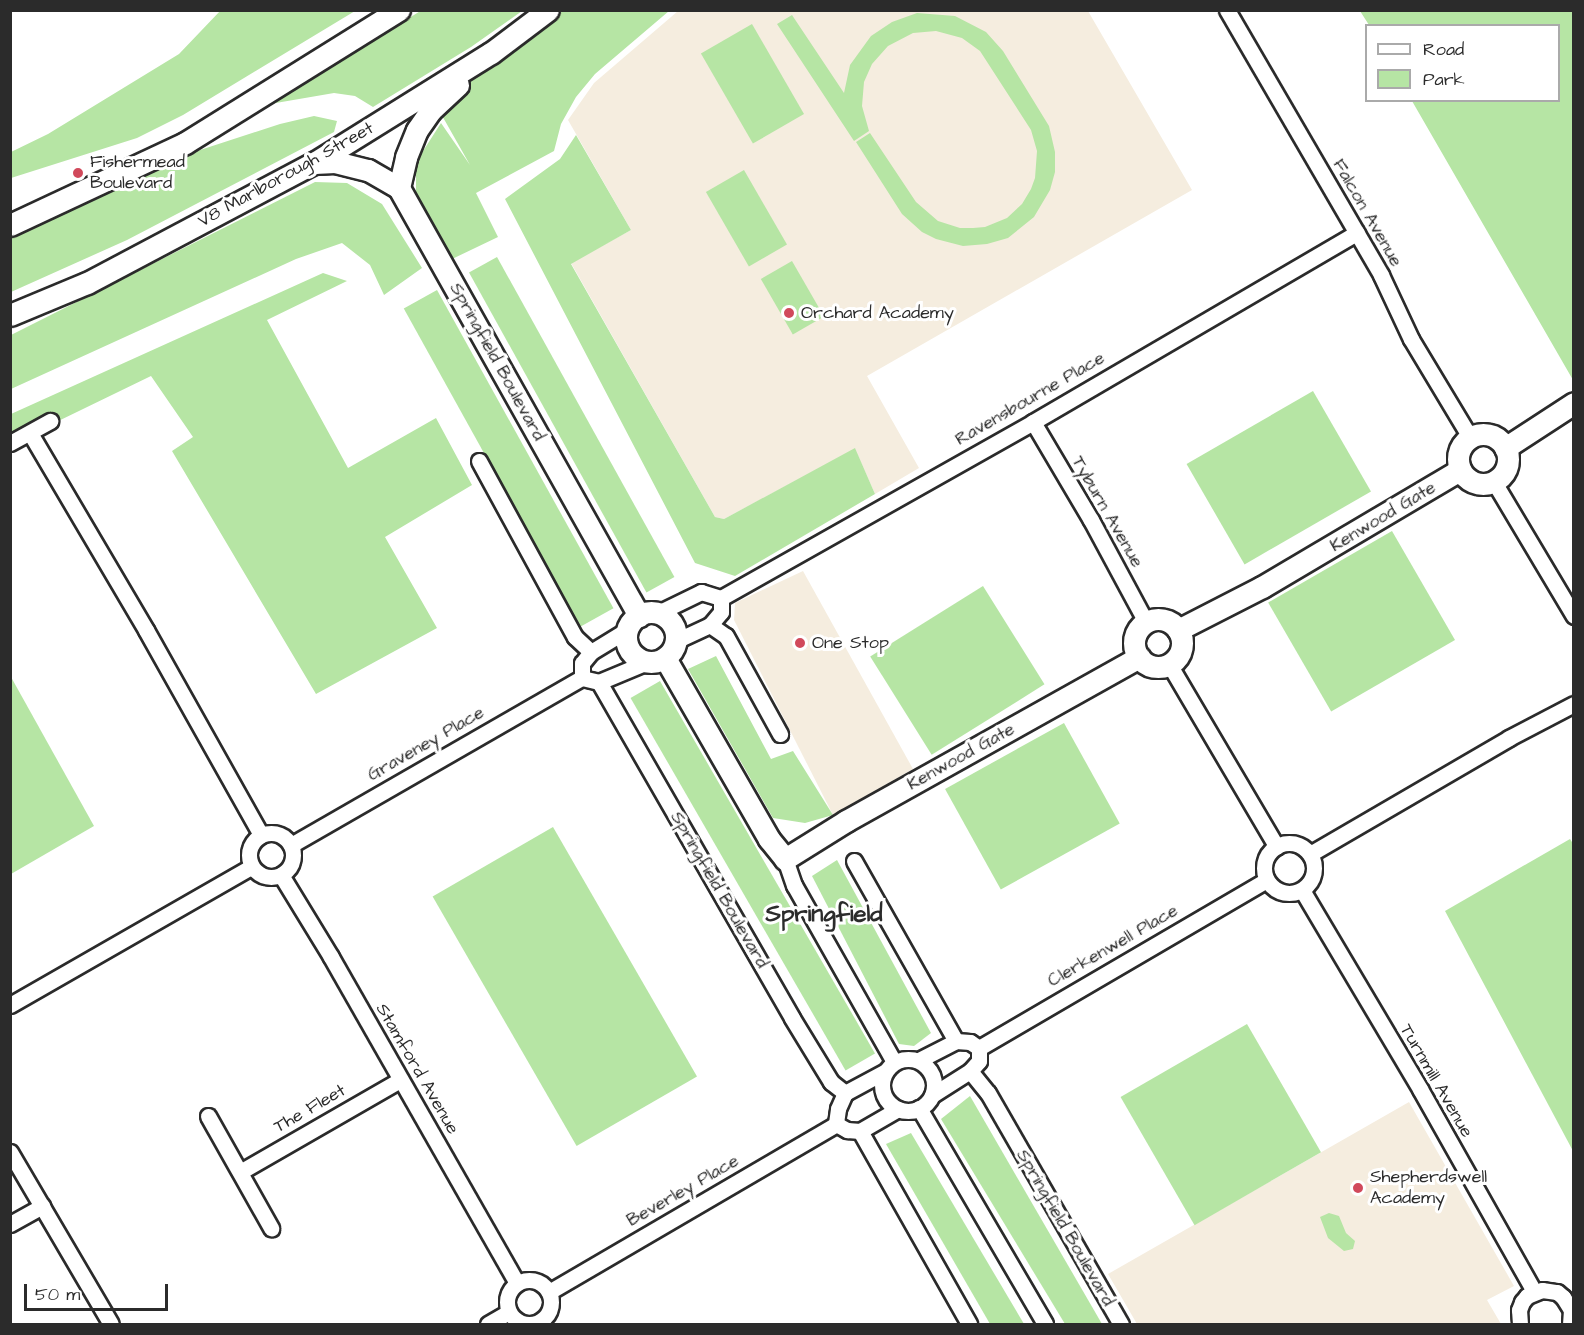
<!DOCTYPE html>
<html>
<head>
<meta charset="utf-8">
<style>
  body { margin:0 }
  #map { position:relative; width:1584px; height:1335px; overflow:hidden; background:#fff; font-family:"Architects Daughter",sans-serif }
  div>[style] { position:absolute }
  .built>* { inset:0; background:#f5eddf }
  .green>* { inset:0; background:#b6e5a4; transform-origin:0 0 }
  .roads { filter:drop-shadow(2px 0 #2b2b2b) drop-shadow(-2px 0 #2b2b2b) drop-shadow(0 2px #2b2b2b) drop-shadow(0 -2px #2b2b2b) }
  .street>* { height:15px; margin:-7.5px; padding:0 7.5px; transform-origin:7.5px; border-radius:7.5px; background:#fff }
  .street>.ring { margin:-7.5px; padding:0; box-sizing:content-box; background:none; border:15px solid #fff; border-radius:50% }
  .secondary>* { height:21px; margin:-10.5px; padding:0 10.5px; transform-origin:10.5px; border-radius:10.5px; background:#fff }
  .secondary>.ring { margin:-10.5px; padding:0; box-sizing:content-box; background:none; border:21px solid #fff; border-radius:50% }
  .dots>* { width:16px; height:16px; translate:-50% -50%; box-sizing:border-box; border:3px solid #fff; border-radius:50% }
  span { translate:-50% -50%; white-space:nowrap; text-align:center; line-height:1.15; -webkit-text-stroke:6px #fff; paint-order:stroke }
  .poi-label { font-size:18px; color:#2b2b2b }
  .left { translate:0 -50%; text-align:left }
  .street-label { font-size:18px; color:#2b2b2b }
  .district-label { font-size:24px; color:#2b2b2b; font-weight:700 }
  .frame { position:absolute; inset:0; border:12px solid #2b2b2b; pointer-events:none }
  .legend { position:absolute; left:1365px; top:24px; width:195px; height:78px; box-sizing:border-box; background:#fff; border:2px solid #aaa; margin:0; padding:8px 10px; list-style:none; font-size:18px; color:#2b2b2b }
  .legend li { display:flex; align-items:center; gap:12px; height:30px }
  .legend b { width:30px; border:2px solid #aaa }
  .scale { position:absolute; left:24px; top:1284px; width:144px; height:27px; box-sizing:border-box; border:3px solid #2b2b2b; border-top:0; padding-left:8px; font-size:18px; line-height:21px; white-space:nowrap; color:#2b2b2b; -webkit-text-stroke:4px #fff; paint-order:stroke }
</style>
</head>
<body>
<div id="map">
  <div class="built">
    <div style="clip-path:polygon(678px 11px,1088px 11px,1192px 190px,867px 376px,919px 468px,875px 494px,855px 449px,724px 519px,715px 517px,571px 263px,631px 230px,568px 120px,594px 83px)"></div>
    <div style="clip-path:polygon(803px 571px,913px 769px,833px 815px,734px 620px,735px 603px)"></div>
    <div style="clip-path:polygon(1409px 1102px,1514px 1286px,1487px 1300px,1501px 1324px,1137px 1324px,1108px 1274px)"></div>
  </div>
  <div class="green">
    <div style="clip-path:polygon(221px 10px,355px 11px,183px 115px,137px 138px,11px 178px,11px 152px,48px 134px,179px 54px)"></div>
    <div style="clip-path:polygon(422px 10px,522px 11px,471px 47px,373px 107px,355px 96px,334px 93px,270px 104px)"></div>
    <div style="clip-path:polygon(548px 11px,669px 11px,595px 74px,576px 97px,561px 124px,554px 151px,476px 193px,498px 237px,450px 260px,416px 199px,416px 162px,441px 123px,470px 165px,436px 105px)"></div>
    <div style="clip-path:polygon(1360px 11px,1573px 11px,1573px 380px,1412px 101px,1558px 100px,1558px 26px,1369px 25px)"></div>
    <div style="clip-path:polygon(917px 13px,955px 16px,986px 32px,1003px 51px,1049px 126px,1055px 152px,1055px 172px,1050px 190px,1034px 217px,1008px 238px,987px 244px,963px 246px,936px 239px,922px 232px,902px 214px,856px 142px,870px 133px,916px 202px,938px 221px,960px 228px,973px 228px,985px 227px,1007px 218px,1022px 204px,1031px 189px,1035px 178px,1037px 151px,1031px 130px,980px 51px,962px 38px,936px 31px,913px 33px,888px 46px,872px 64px,864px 82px,862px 106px,869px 131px,854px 141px,777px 24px,792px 15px,844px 93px,850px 65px,871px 36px,892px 22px)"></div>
    <div style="left:752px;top:24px;width:104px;height:59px;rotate:60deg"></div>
    <div style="clip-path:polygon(314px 116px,337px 121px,334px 132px,127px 240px,11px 292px,11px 231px,34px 219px,120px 189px,194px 152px,280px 124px)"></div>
    <div style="clip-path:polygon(576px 135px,631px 230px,571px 264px,715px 517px,724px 519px,855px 448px,875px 494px,735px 576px,695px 563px,505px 199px,560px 159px)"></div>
    <div style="left:744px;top:170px;width:86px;height:44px;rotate:60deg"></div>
    <div style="clip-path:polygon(315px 182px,347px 183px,382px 204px,422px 268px,384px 295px,370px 265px,342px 243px,296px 259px,11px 389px,11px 335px)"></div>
    <div style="left:497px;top:257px;width:366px;height:32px;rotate:61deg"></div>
    <div style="left:792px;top:261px;width:64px;height:36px;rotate:60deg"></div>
    <div style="clip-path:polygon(323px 273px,347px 281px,267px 320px,348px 468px,436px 418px,472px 485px,385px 537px,437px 628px,316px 694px,172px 451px,193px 437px,151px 376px,11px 444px,11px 414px)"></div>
    <div style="left:437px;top:290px;width:364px;height:38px;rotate:61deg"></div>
    <div style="left:1313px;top:391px;width:116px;height:146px;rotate:60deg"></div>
    <div style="left:1392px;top:531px;width:126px;height:143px;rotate:60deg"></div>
    <div style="left:983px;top:586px;width:116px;height:133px;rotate:58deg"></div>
    <div style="clip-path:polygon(716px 656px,771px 759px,793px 751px,833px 815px,805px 823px,773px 818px,688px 669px)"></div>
    <div style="clip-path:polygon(11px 677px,94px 826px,11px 874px,10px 874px)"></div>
    <div style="left:660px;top:681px;width:430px;height:34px;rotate:60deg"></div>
    <div style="left:1064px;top:723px;width:115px;height:136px;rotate:61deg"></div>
    <div style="left:553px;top:827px;width:288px;height:139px;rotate:60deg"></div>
    <div style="clip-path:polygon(1570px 839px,1574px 845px,1573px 1151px,1445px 911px)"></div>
    <div style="clip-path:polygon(837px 860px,931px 1033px,914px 1046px,899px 1044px,812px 876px)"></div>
    <div style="left:1247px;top:1024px;width:148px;height:146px;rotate:60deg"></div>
    <div style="clip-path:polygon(970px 1096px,1102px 1324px,1065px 1324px,941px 1119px)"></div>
    <div style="clip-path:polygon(911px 1133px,1024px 1324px,990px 1324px,886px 1144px)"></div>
    <div style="clip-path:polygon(1329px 1213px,1339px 1216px,1346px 1233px,1355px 1241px,1353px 1249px,1344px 1251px,1328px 1238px,1320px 1217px)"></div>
  </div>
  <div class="roads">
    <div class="street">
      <div style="left:1227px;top:10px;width:306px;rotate:59.8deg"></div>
      <div style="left:1381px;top:275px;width:71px;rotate:64.9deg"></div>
      <div style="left:1411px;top:339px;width:114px;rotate:59deg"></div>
      <div style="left:1033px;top:422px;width:114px;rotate:59.4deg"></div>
      <div style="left:1091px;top:520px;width:116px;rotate:61.7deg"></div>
      <div style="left:30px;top:433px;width:229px;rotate:59.5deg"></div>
      <div style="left:146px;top:630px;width:235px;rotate:60.7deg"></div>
      <div style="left:10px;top:443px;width:46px;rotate:-28.8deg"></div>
      <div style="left:479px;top:461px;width:200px;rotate:61.4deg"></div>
      <div style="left:575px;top:637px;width:22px;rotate:43deg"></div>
      <div style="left:1494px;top:482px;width:156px;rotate:59.2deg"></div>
      <div style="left:721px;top:598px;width:358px;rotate:-29.4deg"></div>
      <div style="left:1033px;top:422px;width:375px;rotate:-30.3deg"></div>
      <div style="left:658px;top:613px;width:48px;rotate:-26deg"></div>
      <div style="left:701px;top:592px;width:21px;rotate:17deg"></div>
      <div style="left:721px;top:598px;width:14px;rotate:90deg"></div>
      <div style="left:721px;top:612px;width:17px;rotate:130deg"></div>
      <div style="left:710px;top:625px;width:38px;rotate:155deg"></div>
      <div style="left:710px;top:625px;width:19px;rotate:35deg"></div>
      <div style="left:726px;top:636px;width:112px;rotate:61.1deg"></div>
      <div style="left:627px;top:630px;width:42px;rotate:148.6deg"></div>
      <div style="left:591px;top:652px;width:14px;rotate:129deg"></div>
      <div style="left:582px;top:663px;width:15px;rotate:90deg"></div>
      <div style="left:582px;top:678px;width:17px;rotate:13deg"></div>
      <div style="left:599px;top:682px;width:52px;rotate:-22.6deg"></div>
      <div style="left:1169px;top:664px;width:212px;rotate:59.5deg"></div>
      <div style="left:599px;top:682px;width:387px;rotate:60.1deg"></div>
      <div style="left:792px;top:1018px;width:75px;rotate:58.6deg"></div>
      <div style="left:831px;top:1082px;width:18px;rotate:38deg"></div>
      <div class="ring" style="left:249px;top:833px;width:29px;height:29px"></div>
      <div class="ring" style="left:1264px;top:843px;width:35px;height:35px"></div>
      <div style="left:291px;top:845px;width:336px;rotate:-29.9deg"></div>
      <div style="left:1310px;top:854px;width:230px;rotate:-30.2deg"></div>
      <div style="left:1509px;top:738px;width:73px;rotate:-27.6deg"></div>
      <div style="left:785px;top:859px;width:28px;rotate:71deg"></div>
      <div style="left:794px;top:885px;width:203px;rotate:60.5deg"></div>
      <div style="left:854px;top:861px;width:207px;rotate:60.5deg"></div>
      <div style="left:281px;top:875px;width:96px;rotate:58.6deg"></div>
      <div style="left:331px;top:957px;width:375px;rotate:60.3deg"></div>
      <div style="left:1302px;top:890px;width:231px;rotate:59.3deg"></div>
      <div style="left:1420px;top:1089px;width:232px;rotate:60.6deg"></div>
      <div style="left:10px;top:1005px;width:278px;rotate:-29.8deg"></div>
      <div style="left:979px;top:1048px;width:333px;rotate:-30.3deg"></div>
      <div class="ring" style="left:882px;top:1059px;width:37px;height:37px"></div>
      <div style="left:919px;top:1060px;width:42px;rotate:-27.2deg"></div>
      <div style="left:956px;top:1041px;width:14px;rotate:4deg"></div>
      <div style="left:970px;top:1042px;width:11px;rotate:34deg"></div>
      <div style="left:979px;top:1048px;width:13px;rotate:90deg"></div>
      <div style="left:979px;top:1061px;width:13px;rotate:132deg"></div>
      <div style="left:970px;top:1071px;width:45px;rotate:147.7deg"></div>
      <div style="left:970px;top:1071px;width:28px;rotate:51deg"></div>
      <div style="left:988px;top:1093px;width:267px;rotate:60.1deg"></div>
      <div style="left:884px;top:1072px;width:44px;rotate:151.7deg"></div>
      <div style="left:845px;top:1093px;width:17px;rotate:114deg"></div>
      <div style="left:838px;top:1109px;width:15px;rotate:98deg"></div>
      <div style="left:836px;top:1124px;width:13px;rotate:29deg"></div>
      <div style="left:847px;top:1130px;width:13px;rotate:4deg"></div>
      <div style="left:860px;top:1131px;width:44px;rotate:-30.1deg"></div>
      <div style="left:919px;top:1108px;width:250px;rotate:59.7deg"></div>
      <div style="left:208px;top:1116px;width:129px;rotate:60.6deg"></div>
      <div style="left:860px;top:1131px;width:222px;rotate:60.5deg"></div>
      <div style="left:10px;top:1152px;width:199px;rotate:59.6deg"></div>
      <div style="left:240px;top:1172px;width:185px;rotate:-29.9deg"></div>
      <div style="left:10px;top:1224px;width:37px;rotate:-29deg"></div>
      <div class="ring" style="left:507px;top:1280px;width:29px;height:29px"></div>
      <div style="left:549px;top:1292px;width:333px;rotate:-30.3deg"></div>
      <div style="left:488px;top:1324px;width:24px;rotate:-30deg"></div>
      <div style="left:1520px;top:1324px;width:14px;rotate:-94deg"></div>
      <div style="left:1519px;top:1310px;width:9px;rotate:-69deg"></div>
      <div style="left:1522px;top:1302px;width:8px;rotate:-50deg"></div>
      <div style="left:1527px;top:1296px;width:16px;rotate:-22deg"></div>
      <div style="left:1542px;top:1290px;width:15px;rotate:8deg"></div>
      <div style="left:1557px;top:1292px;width:8px;rotate:40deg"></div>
      <div style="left:1563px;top:1297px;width:15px;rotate:58deg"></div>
      <div style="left:1571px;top:1310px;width:14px;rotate:94deg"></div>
    </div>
    <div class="secondary">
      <div style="left:314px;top:163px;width:21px;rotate:-3deg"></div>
      <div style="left:335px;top:162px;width:34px;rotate:14deg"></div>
      <div style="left:368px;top:170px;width:36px;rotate:30deg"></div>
      <div style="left:399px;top:188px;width:491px;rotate:60.7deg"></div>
      <div style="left:399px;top:188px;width:32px;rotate:-77deg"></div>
      <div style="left:406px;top:157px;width:29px;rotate:-68deg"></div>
      <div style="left:417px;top:130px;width:24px;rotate:-55deg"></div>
      <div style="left:431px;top:110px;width:37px;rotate:-43deg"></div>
      <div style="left:10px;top:225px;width:193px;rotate:-25.1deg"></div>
      <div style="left:185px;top:143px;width:252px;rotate:-31.9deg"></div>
      <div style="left:10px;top:315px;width:83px;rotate:-22.6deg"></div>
      <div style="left:87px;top:283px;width:257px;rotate:-27.9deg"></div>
      <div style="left:314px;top:163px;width:208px;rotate:-31.9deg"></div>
      <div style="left:491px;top:53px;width:71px;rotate:-37deg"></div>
      <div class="ring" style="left:1458px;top:434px;width:29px;height:29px"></div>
      <div style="left:1505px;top:448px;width:82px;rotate:-33.1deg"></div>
      <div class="ring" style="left:626px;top:612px;width:29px;height:29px"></div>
      <div class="ring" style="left:1134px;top:619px;width:27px;height:27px"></div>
      <div style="left:1178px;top:630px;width:94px;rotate:-27.1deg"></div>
      <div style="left:1262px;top:587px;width:230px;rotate:-30.6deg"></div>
      <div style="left:665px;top:658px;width:209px;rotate:60.1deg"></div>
      <div style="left:769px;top:839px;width:26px;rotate:51deg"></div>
      <div style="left:785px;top:859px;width:72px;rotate:-31.9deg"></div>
      <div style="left:846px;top:821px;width:336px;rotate:-29.2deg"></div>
    </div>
  </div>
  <div class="dots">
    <div style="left:78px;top:173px;background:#d1495b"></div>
    <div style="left:789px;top:313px;background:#d1495b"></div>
    <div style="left:800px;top:643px;background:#d1495b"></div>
    <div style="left:1358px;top:1188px;background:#d1495b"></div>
  </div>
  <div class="poi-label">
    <span class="left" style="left:90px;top:173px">Fishermead<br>Boulevard</span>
    <span class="left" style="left:801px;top:313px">Orchard Academy</span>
    <span class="left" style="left:812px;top:643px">One Stop</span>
    <span class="left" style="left:1370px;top:1188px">Shepherdswell<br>Academy</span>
  </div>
  <div class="street-label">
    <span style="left:286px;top:175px;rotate:-29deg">V8 Marlborough Street</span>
    <span style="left:1367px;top:213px;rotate:60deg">Falcon Avenue</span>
    <span style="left:497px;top:362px;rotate:61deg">Springfield Boulevard</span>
    <span style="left:1030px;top:399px;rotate:-30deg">Ravensbourne Place</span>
    <span style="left:1107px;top:512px;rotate:60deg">Tyburn Avenue</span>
    <span style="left:1383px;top:517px;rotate:-31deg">Kenwood Gate</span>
    <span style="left:426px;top:744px;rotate:-30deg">Graveney Place</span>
    <span style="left:961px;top:757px;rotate:-29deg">Kenwood Gate</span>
    <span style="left:719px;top:890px;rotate:60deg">Springfield Boulevard</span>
    <span style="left:1113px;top:946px;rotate:-30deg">Clerkenwell Place</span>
    <span style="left:417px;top:1069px;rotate:60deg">Stamford Avenue</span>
    <span style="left:1436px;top:1081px;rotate:60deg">Turnmill Avenue</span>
    <span style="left:310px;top:1109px;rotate:-30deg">The Fleet</span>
    <span style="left:683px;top:1191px;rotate:-30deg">Beverley Place</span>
    <span style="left:1065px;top:1228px;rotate:60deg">Springfield Boulevard</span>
  </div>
  <div class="district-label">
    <span style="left:824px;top:915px">Springfield</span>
  </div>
  <div class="frame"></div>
  <ul class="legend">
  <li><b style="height:8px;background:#fff"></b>Road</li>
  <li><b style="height:16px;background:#b6e5a4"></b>Park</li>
  </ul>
  <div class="scale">50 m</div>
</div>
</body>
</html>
